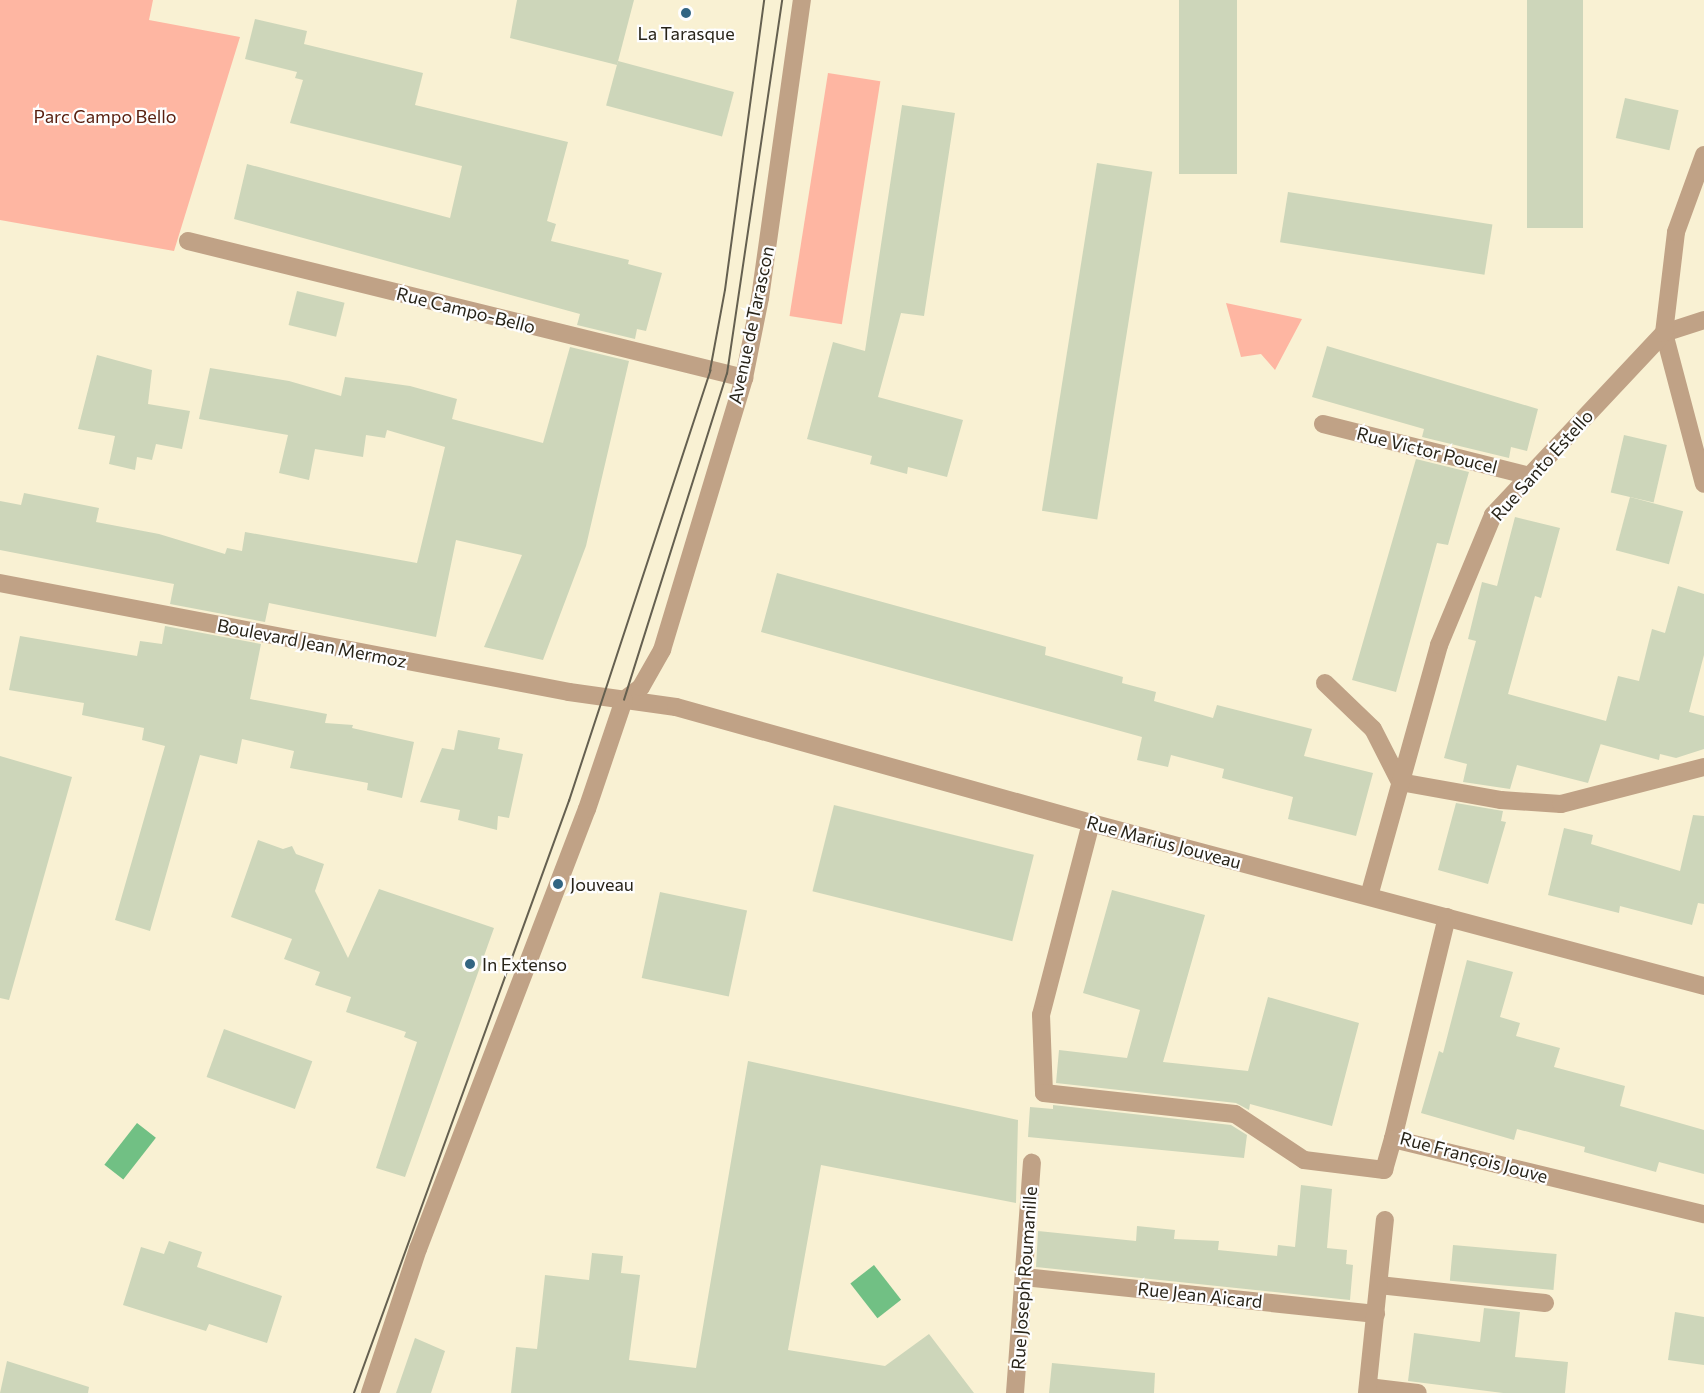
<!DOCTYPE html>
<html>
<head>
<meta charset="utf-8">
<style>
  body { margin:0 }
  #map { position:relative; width:1704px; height:1393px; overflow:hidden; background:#f9f1d3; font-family:Commissioner,sans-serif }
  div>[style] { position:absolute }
  .green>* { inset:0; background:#feb6a2; transform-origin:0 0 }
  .water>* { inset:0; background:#71c084; transform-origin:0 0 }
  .building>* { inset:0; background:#cdd6ba; transform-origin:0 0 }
  .minor>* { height:18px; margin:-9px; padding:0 9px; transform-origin:9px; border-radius:9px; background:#c0a286 }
  .tram>* { height:1.5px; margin:-0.75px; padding:0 0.75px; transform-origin:0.75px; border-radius:0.75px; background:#656050 }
  .dots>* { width:16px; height:16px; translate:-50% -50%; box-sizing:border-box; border:3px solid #fefefe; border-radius:50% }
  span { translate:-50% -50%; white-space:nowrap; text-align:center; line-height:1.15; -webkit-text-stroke:4.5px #fefefe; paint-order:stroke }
  .poi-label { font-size:18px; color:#272318 }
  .left { translate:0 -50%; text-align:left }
  .park-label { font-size:18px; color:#592010 }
  .street-label { font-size:18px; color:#272318 }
</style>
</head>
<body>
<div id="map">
  <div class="green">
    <div style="clip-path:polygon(0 0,153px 0,149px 20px,240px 37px,174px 251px,0 220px)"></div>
    <div style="left:828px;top:73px;width:53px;height:246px;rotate:9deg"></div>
    <div style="clip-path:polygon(1226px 303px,1302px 319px,1275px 370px,1261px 354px,1241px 357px)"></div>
  </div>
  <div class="water">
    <div style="left:137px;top:1123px;width:24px;height:53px;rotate:38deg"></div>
    <div style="left:874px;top:1265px;width:44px;height:30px;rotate:52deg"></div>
  </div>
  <div class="building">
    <div style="clip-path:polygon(517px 0,634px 0,617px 65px,510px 38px)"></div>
    <div style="left:1179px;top:0;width:58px;height:174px"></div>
    <div style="left:1527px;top:0;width:56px;height:228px"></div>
    <div style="clip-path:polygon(255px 19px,307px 31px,304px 44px,423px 73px,415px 105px,568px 142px,547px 221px,556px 224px,551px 241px,629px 260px,628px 264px,662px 273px,646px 331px,637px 329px,635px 339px,577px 325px,580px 314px,234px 219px,247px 164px,450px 218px,462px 166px,290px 123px,303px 80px,295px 78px,297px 72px,245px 59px)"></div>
    <div style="left:618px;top:61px;width:120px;height:46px;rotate:15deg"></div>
    <div style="left:1625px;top:98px;width:55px;height:41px;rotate:13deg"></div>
    <div style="clip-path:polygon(902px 105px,955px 113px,924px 316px,901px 313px,878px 397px,963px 420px,947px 477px,908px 467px,907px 474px,870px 464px,872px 456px,807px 439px,833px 342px,865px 351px)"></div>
    <div style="left:1097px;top:163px;width:56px;height:352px;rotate:9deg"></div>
    <div style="left:1288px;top:192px;width:207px;height:51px;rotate:9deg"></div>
    <div style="left:297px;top:291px;width:49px;height:35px;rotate:14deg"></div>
    <div style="clip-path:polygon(1327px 346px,1538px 409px,1527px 451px,1511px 447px,1509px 458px,1422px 437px,1424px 429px,1312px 397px)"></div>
    <div style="clip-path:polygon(570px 347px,629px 361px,586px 546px,543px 660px,484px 647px,522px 555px,456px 540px,436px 637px,269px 603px,265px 622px,170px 604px,174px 584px,0 550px,0 501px,21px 505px,24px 493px,99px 508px,96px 522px,159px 534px,225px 554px,227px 548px,242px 551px,245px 532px,417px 563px,445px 447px,387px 430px,385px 438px,366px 435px,363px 457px,315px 449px,309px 480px,279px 473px,288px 435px,199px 419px,210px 368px,289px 381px,341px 396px,345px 377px,410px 386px,457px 399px,452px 419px,543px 443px)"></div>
    <div style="clip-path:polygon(97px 355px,152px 370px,148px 404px,190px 411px,182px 449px,156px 444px,152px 460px,137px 457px,135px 470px,109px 464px,115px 436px,78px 429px)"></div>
    <div style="left:1624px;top:435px;width:44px;height:59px;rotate:13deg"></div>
    <div style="clip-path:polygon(1416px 459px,1469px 472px,1448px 545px,1437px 543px,1396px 692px,1352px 680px)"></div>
    <div style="left:1630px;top:497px;width:55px;height:55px;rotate:15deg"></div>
    <div style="clip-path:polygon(1515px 517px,1560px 528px,1541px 598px,1535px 596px,1508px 694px,1606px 721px,1618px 676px,1639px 681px,1652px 629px,1665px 633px,1678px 586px,1704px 594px,1704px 655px,1689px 712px,1704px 716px,1704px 749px,1676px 758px,1660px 754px,1659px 760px,1600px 744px,1602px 740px,1588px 783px,1517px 765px,1510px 789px,1463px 782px,1467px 764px,1444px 758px,1476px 641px,1468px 639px,1482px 582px,1497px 586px)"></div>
    <div style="clip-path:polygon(777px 573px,1046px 647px,1045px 655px,1123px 677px,1122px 683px,1156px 692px,1154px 701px,1213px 718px,1217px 705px,1312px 729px,1304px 756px,1373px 773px,1356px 836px,1288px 819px,1293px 797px,1222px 778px,1224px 769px,1171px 755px,1168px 767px,1137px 760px,1142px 737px,761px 632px)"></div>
    <div style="clip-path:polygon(165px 626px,261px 644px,250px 699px,327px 714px,325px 723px,353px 725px,352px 728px,414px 742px,402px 798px,367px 790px,368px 783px,290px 768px,294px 751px,242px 739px,237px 764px,200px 755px,150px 931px,115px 920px,165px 746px,142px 740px,144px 728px,82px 715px,84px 703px,9px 690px,20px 636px,137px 656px,140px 641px,162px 644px)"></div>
    <div style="clip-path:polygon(458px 730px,500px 738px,498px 749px,523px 754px,509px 818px,498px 816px,497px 830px,458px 820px,460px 810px,420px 802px,442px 748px,454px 750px)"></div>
    <div style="clip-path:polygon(0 756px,72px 777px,9px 1000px,0 998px)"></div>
    <div style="clip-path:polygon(1456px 803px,1503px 811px,1501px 821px,1506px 822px,1488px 884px,1438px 870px)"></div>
    <div style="left:834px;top:805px;width:206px;height:89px;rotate:14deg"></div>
    <div style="clip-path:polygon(1693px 815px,1704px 816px,1704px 904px,1698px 903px,1692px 925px,1620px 906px,1619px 913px,1548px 895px,1564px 828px,1593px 835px,1591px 844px,1680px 871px)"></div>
    <div style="clip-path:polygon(258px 840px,283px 849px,292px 846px,296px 854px,324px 864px,315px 891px,348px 958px,379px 889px,494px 928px,405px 1177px,376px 1168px,417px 1042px,404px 1037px,406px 1032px,346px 1012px,351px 997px,315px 985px,320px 972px,284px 959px,292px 939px,231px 917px)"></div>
    <div style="clip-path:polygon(1112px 890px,1205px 915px,1163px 1062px,1248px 1071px,1268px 997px,1359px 1023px,1332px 1126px,1250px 1104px,1249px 1110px,1236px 1103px,1056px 1083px,1059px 1050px,1127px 1058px,1140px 1010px,1083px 993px)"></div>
    <div style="left:660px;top:892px;width:89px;height:88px;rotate:12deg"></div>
    <div style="clip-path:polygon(1467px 960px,1513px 972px,1500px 1017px,1520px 1023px,1516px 1036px,1560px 1048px,1554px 1067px,1625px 1086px,1620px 1106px,1704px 1130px,1704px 1174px,1659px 1162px,1656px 1172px,1584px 1152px,1585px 1147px,1517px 1129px,1514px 1140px,1421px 1113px,1439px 1051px,1443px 1053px)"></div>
    <div style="left:224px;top:1029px;width:94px;height:51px;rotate:20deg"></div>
    <div style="clip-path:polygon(748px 1061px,1018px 1120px,1016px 1203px,821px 1165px,788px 1350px,885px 1366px,929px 1334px,974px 1393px,511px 1393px,516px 1347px,537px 1349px,545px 1275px,589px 1280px,592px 1253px,623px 1256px,621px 1273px,640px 1275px,629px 1360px,696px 1368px)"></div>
    <div style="clip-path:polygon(1053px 1105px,1231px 1125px,1247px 1135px,1244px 1158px,1028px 1137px,1030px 1107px,1053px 1109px)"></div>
    <div style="clip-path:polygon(1301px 1185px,1332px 1189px,1327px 1248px,1347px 1250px,1346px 1264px,1353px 1265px,1350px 1300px,1036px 1267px,1038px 1231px,1136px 1241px,1137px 1226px,1175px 1230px,1174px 1239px,1219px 1241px,1218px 1250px,1277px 1256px,1278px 1245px,1295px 1247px)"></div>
    <div style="clip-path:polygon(169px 1241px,202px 1252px,197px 1267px,282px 1296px,267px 1343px,209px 1324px,206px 1331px,123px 1305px,141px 1247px,164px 1254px)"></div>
    <div style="left:1453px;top:1245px;width:104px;height:36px;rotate:5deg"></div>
    <div style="clip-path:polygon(1484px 1308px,1520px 1312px,1515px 1357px,1568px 1362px,1565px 1393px,1503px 1393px,1408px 1381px,1414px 1333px,1480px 1342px)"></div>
    <div style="clip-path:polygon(1675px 1312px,1704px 1317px,1704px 1365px,1668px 1360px)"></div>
    <div style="clip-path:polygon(415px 1338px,445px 1351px,431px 1393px,396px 1393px)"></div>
    <div style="clip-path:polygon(7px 1361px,89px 1387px,88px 1393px,0 1393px)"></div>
    <div style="clip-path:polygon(1052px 1363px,1155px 1373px,1154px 1393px,1049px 1393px)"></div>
  </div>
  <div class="minor">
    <div style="left:188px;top:241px;width:573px;rotate:13.84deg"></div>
    <div style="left:1704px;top:320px;width:42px;rotate:162deg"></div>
    <div style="left:1664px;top:333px;width:156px;rotate:75.2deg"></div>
    <div style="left:1323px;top:424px;width:213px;rotate:14.1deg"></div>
    <div style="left:0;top:583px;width:579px;rotate:10.84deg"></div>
    <div style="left:569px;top:692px;width:108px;rotate:8deg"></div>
    <div style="left:676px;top:707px;width:431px;rotate:15.6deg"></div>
    <div style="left:1091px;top:823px;width:634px;rotate:14.89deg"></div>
    <div style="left:1325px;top:683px;width:66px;rotate:43.8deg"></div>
    <div style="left:1373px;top:729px;width:59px;rotate:63deg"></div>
    <div style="left:1400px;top:782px;width:103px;rotate:10.1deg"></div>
    <div style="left:1501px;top:800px;width:60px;rotate:3.8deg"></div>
    <div style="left:1561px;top:804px;width:148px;rotate:-14.5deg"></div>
    <div style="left:624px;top:700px;width:21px;rotate:-37deg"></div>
    <div style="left:641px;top:687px;width:43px;rotate:-60.4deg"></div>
    <div style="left:662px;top:650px;width:284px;rotate:-73.2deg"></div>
    <div style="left:744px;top:378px;width:82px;rotate:-78.7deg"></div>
    <div style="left:760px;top:298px;width:301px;rotate:-82deg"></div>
    <div style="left:1091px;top:823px;width:198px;rotate:104.6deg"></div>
    <div style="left:1041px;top:1015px;width:78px;rotate:87.8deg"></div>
    <div style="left:1044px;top:1093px;width:192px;rotate:6.3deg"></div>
    <div style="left:1235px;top:1114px;width:83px;rotate:33.7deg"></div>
    <div style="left:1304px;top:1160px;width:81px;rotate:7.1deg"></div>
    <div style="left:1384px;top:1170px;width:32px;rotate:-74deg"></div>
    <div style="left:1369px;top:896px;width:261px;rotate:-74.4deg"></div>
    <div style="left:1439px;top:645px;width:141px;rotate:-67.4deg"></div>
    <div style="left:1493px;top:515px;width:250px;rotate:-46.8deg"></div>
    <div style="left:1664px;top:333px;width:102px;rotate:-83.2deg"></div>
    <div style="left:1676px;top:232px;width:82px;rotate:-70deg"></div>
    <div style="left:1447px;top:917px;width:228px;rotate:103.7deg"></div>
    <div style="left:1393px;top:1139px;width:320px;rotate:13.6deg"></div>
    <div style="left:1024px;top:1277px;width:354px;rotate:6deg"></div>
    <div style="left:1379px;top:1285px;width:167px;rotate:6.2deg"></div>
    <div style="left:1368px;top:1387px;width:50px;rotate:6.8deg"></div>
    <div style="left:370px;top:1393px;width:152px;rotate:-71.6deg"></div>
    <div style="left:418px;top:1249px;width:471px;rotate:-69deg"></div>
    <div style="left:587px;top:809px;width:115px;rotate:-71.3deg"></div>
    <div style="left:1015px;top:1393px;width:231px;rotate:-85.8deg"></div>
    <div style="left:1367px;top:1393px;width:174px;rotate:-84.1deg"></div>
  </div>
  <div class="tram">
    <div style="left:624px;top:700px;width:342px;rotate:-72.5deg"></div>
    <div style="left:727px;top:374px;width:378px;rotate:-81.6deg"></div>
    <div style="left:354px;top:1393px;width:630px;rotate:-70.04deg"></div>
    <div style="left:569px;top:801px;width:453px;rotate:-71.8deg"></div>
    <div style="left:710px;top:371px;width:82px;rotate:-79.5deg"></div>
    <div style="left:725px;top:290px;width:293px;rotate:-82.3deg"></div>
  </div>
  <div class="dots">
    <div style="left:686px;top:13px;background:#326582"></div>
    <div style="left:558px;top:884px;background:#326582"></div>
    <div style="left:470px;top:964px;background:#326582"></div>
  </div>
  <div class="poi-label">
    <span style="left:686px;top:33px">La Tarasque</span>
    <span class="left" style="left:570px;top:884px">Jouveau</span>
    <span class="left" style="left:482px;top:964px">In Extenso</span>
  </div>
  <div class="park-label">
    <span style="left:105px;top:116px">Parc Campo Bello</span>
  </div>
  <div class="street-label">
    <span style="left:466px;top:310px;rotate:14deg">Rue Campo-Bello</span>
    <span style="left:751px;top:325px;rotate:-78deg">Avenue de Tarascon</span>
    <span style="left:1427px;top:450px;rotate:14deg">Rue Victor Poucel</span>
    <span style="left:1542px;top:465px;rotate:-48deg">Rue Santo Estello</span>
    <span style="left:312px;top:643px;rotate:11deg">Boulevard Jean Mermoz</span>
    <span style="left:1164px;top:842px;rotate:15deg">Rue Marius Jouveau</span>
    <span style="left:1474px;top:1157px;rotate:15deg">Rue François Jouve</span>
    <span style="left:1024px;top:1278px;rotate:-86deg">Rue Joseph Roumanille</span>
    <span style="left:1200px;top:1295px;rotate:6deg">Rue Jean Aicard</span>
  </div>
</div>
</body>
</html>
